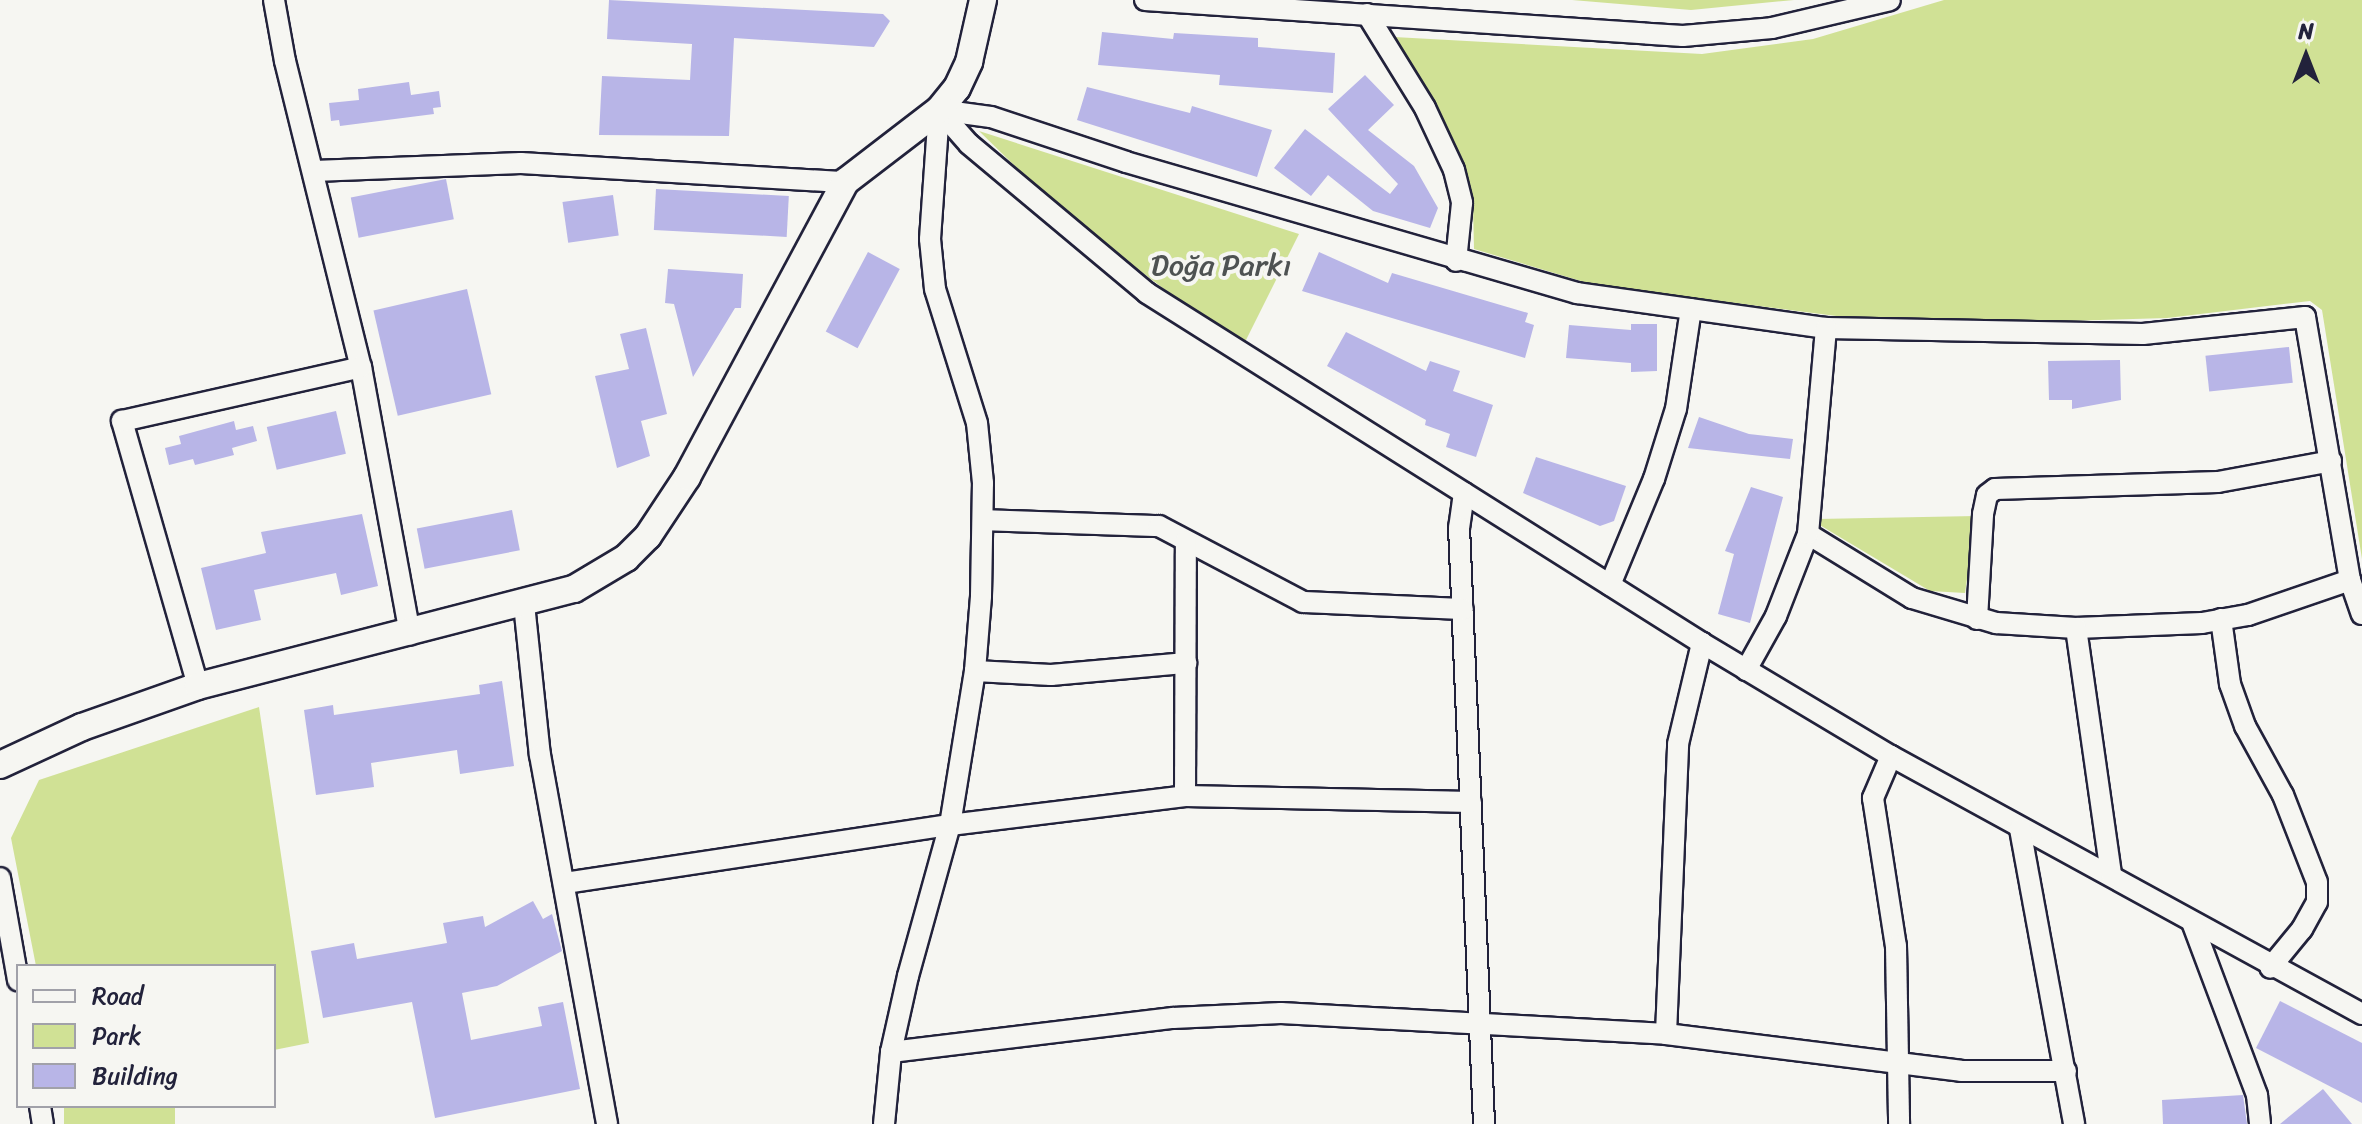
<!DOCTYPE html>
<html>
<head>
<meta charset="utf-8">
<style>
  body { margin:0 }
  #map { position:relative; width:2362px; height:1124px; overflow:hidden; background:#f6f6f2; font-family:Sriracha,sans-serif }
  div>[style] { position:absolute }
  .green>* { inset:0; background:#d0e195; transform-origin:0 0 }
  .building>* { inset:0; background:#b8b5e7; transform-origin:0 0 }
  .roads { filter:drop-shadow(2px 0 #22223b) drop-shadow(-2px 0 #22223b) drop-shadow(0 2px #22223b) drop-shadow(0 -2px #22223b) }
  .minor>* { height:20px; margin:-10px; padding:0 10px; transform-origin:10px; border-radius:10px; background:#f6f6f2 }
  .tertiary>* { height:26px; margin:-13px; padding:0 13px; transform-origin:13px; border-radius:13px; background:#f6f6f2 }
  span { translate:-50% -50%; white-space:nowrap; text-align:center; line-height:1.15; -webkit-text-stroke:8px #f6f6f2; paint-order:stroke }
  .park-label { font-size:30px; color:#4e5252 }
  .legend { position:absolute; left:16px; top:964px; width:260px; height:144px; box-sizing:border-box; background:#f6f6f2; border:2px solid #a1a1a9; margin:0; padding:10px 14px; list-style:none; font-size:24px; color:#22223b }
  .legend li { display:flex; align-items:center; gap:16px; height:40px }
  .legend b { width:40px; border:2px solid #a1a1a9 }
  .north { position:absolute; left:2266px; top:16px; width:80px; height:80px; -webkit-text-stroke:6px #f6f6f2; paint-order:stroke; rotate:0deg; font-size:22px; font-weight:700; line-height:32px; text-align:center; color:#22223b }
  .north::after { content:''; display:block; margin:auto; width:28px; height:36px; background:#22223b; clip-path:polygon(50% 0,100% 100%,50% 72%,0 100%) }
</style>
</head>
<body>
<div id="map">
  <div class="green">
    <div style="clip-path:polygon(1572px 0,1794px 0,1691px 10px)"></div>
    <div style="clip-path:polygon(1944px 0,2362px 0,2362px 559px,2322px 310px,2310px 301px,2167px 318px,2032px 322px,1852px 318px,1594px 285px,1474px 249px,1473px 206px,1455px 143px,1394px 37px,1702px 54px,1813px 39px)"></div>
    <div style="clip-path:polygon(979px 131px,1299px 234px,1245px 342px,1197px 314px,1060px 210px)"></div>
    <div style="clip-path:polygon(1976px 516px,1965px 593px,1930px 591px,1818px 524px,1817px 519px)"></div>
    <div style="clip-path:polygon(259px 707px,309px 1043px,274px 1050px,274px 966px,36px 966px,11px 838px,39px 780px)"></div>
    <div style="left:64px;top:1106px;width:111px;height:18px"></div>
  </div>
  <div class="building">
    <div style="clip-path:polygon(609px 0,883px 14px,890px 21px,874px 47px,734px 38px,729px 136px,599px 135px,602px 76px,690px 80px,692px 44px,607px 39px)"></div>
    <div style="clip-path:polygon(1102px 32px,1173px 39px,1174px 33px,1258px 38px,1258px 47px,1335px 53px,1333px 93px,1219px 85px,1220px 75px,1098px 65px)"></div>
    <div style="clip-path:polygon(1365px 75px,1394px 105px,1368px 130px,1414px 166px,1438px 208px,1430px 228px,1373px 211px,1328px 175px,1311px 196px,1274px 168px,1305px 129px,1390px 194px,1398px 184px,1328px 109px)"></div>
    <div style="clip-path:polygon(409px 82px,411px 95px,439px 91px,441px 107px,433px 108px,434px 114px,340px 126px,339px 120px,331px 121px,329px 103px,359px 100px,358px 89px)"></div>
    <div style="clip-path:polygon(1087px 87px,1190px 113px,1192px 106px,1272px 130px,1257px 177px,1077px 120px)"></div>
    <div style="left:446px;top:179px;width:41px;height:97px;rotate:79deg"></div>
    <div style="left:656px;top:189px;width:133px;height:41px;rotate:3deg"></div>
    <div style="left:613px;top:195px;width:41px;height:51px;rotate:82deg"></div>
    <div style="left:868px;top:252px;width:36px;height:90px;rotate:28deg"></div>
    <div style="clip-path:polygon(1319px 252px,1388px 283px,1392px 273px,1528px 313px,1525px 322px,1534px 325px,1525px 358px,1302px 291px)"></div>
    <div style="clip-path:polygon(668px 269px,743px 274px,741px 308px,735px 308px,693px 377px,674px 304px,665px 303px)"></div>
    <div style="left:467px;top:289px;width:108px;height:96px;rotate:77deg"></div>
    <div style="clip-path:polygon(1631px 324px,1657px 324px,1657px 371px,1631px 372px,1631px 363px,1566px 358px,1569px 325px,1631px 330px)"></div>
    <div style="clip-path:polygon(646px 328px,667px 414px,641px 421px,650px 456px,617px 468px,595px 376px,629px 369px,620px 334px)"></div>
    <div style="clip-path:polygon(1346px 332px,1426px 371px,1430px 361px,1460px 371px,1453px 391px,1493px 405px,1476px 457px,1446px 447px,1450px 434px,1425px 425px,1426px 420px,1327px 366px)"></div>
    <div style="left:2289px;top:347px;width:36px;height:84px;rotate:84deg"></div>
    <div style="clip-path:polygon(2120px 360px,2121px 400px,2072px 409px,2072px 400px,2049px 400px,2048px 361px)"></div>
    <div style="left:336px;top:411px;width:44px;height:71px;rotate:77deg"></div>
    <div style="clip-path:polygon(1699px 417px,1749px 434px,1793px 439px,1790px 459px,1688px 448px)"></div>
    <div style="clip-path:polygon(234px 421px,236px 430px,253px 426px,257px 441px,232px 448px,234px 455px,195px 465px,193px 459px,169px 465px,165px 448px,181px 444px,179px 436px)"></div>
    <div style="clip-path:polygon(1536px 457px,1626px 486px,1614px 521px,1600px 526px,1523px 493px)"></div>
    <div style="clip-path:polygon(1751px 487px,1783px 497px,1750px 623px,1718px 614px,1734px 554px,1725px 551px)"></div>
    <div style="left:512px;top:510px;width:41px;height:97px;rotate:79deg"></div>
    <div style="clip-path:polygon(362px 514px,378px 586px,341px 595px,336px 573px,254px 590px,261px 620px,216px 630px,201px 568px,266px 553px,261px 532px)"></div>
    <div style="clip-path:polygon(502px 681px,514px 766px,460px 774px,457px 750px,371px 763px,374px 787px,316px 795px,304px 710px,333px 705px,334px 715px,480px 694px,479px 685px)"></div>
    <div style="clip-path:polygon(533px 901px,543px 919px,552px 914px,562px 951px,497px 986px,462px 993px,471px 1040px,542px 1026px,538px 1007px,563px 1002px,580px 1089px,435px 1118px,412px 1002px,323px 1018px,311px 951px,354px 943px,357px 959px,447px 943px,443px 923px,483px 916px,485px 927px)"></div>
    <div style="clip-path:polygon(2280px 1001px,2362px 1043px,2362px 1103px,2256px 1048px)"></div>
    <div style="clip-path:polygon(2323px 1089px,2352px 1124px,2280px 1124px)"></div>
    <div style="clip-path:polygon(2243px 1095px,2247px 1124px,2163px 1124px,2162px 1100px)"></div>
  </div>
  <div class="roads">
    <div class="minor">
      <div style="left:274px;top:0;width:62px;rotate:79.8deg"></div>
      <div style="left:285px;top:61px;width:315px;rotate:76.1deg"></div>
      <div style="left:361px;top:367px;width:272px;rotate:79.6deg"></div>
      <div style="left:1145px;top:0;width:539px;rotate:3.83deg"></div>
      <div style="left:1683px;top:36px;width:89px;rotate:-5.1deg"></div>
      <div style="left:1772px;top:28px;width:121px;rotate:-13.3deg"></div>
      <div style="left:1367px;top:14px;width:110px;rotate:58.3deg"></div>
      <div style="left:1425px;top:108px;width:68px;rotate:64.9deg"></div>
      <div style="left:1454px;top:170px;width:34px;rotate:76deg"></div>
      <div style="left:1462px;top:203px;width:58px;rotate:95.9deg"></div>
      <div style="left:939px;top:110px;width:52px;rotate:7.7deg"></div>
      <div style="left:991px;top:117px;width:142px;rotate:18.4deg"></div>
      <div style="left:1126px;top:162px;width:470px;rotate:16.2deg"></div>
      <div style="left:1577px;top:293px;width:251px;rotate:8deg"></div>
      <div style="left:1826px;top:328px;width:317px;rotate:1.1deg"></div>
      <div style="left:2143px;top:334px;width:163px;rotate:-6deg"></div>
      <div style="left:2305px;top:317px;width:267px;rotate:80.3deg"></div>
      <div style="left:2350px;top:580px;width:36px;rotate:71deg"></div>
      <div style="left:939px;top:110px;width:45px;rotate:48.6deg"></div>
      <div style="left:969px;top:144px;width:232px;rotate:39.9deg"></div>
      <div style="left:1147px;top:293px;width:656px;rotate:32.24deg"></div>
      <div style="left:1702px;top:643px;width:220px;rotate:30.9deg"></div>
      <div style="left:1891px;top:756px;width:537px;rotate:28.71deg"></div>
      <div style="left:314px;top:171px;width:207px;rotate:-2.2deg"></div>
      <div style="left:521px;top:163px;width:325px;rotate:3.4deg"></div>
      <div style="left:1464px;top:493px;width:34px;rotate:98deg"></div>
      <div style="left:1459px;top:527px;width:598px;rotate:87.6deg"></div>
      <div style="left:983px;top:520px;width:176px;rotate:2deg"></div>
      <div style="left:1159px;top:526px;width:163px;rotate:27.8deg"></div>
      <div style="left:1303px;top:602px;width:160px;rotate:2.5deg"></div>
      <div style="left:1808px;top:534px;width:122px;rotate:31.6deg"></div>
      <div style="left:1912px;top:598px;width:88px;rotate:16.6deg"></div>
      <div style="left:1996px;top:623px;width:80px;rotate:3.6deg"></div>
      <div style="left:2076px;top:628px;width:126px;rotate:-2.3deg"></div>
      <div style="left:2202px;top:623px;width:47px;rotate:-9.9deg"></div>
      <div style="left:2248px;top:615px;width:108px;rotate:-18.9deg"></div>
      <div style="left:1610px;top:585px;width:115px;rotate:-67.5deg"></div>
      <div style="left:1654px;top:479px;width:73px;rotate:-72.6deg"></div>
      <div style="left:1676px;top:409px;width:101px;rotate:-81.5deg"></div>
      <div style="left:524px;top:604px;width:152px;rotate:84deg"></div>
      <div style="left:540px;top:755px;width:375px;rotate:79.7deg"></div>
      <div style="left:1977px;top:619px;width:105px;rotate:-86.7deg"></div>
      <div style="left:1983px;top:514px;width:19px;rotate:-78deg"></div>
      <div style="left:1987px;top:495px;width:10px;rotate:-37deg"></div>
      <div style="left:1995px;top:489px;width:223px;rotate:-1.8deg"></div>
      <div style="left:2218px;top:482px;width:115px;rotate:-10.5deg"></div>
      <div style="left:2221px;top:619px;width:66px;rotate:82.1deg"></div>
      <div style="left:2230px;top:684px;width:45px;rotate:70.3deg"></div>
      <div style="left:2245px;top:726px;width:79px;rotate:61.2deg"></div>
      <div style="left:2283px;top:795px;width:93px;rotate:68.7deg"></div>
      <div style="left:2317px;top:882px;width:20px;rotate:90deg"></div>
      <div style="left:2317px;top:902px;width:31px;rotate:119deg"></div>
      <div style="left:2302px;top:929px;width:50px;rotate:129.4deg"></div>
      <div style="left:2076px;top:628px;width:249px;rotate:81.9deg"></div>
      <div style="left:1746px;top:670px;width:62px;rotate:-60.9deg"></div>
      <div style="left:1776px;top:616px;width:88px;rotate:-68.7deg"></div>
      <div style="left:1808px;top:534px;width:207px;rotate:-85deg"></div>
      <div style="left:975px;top:671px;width:76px;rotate:3deg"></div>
      <div style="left:1051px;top:675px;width:136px;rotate:-5.1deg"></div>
      <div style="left:198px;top:686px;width:276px;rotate:-106deg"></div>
      <div style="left:122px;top:421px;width:245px;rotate:-12.7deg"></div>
      <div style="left:1891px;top:756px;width:46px;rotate:113.2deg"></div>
      <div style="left:1873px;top:798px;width:150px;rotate:81.2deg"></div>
      <div style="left:1896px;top:946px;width:178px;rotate:89deg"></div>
      <div style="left:1185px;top:796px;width:255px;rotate:-89.8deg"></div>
      <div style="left:2020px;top:829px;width:300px;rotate:79.6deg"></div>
      <div style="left:0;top:878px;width:104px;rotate:80deg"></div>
      <div style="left:565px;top:883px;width:389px;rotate:-8.6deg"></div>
      <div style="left:950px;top:825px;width:237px;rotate:-7deg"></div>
      <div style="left:1185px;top:796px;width:286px;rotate:1.2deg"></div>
      <div style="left:2192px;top:922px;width:185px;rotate:69.4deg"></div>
      <div style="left:2257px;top:1095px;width:29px;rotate:84deg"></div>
      <div style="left:1666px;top:1034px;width:290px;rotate:-87.6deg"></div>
      <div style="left:1678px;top:744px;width:104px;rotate:-76.6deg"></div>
      <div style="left:891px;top:1052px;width:284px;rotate:-6.9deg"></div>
      <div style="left:1173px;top:1018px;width:108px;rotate:-2.7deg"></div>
      <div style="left:1281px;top:1013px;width:386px;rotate:3.1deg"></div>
      <div style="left:1666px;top:1034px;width:297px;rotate:7.1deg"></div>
      <div style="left:1961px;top:1071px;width:105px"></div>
      <div style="left:40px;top:1106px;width:18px;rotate:81deg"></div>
      <div style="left:884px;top:1124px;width:72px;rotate:-84.4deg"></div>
      <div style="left:891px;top:1052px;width:78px;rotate:-77.4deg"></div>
      <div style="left:908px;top:976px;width:157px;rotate:-74.5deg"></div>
      <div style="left:950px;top:825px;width:156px;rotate:-80.8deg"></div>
      <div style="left:975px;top:671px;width:75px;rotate:-85.4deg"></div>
      <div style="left:981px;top:596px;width:113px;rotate:-89deg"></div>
      <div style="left:983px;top:483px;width:60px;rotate:-95.7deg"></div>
      <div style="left:977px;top:423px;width:140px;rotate:-107.4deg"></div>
      <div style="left:935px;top:289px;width:50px;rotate:-95.7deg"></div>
      <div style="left:930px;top:239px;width:129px;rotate:-86deg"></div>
    </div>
    <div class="tertiary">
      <div style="left:0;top:765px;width:90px;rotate:-24.9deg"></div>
      <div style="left:82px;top:727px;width:123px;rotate:-19.5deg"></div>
      <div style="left:198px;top:686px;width:388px;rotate:-14.5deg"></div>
      <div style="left:574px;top:589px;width:61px;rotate:-30.8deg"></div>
      <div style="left:626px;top:558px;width:31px;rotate:-45deg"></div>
      <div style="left:648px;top:536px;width:71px;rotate:-56.5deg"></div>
      <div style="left:687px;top:477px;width:335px;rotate:-61.8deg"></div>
      <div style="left:845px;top:182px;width:118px;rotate:-37.5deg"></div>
      <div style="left:939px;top:110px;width:28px;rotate:-51deg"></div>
      <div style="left:957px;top:88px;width:29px;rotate:-65deg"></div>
      <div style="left:969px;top:62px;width:64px;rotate:-77.3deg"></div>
    </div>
  </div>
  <div class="park-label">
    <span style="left:1221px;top:265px">Doğa Parkı</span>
  </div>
  <ul class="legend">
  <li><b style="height:10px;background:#f6f6f2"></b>Road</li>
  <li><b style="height:22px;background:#d0e195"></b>Park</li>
  <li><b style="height:22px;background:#b8b5e7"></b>Building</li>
  </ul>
  <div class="north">N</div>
</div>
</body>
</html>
